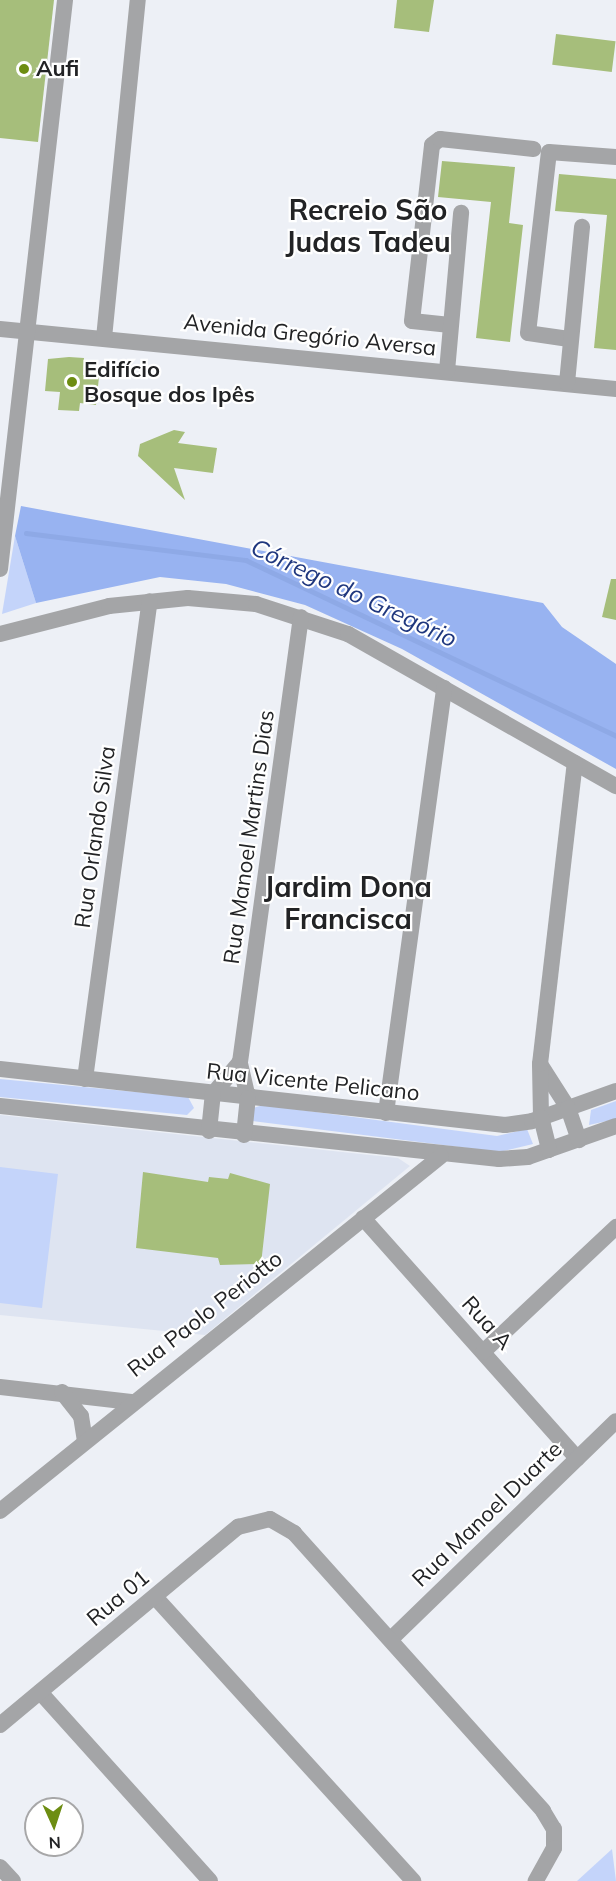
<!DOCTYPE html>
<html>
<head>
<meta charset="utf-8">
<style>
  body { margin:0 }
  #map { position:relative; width:616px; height:1881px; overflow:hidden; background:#edf0f6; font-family:Mulish,sans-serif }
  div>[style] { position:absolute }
  .built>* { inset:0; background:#dee4f1 }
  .green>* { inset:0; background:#c4d4fa }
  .forest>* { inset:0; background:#98b3f1 }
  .stream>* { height:4.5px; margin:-2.25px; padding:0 2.25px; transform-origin:2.25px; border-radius:2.25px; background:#8ea9e6 }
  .building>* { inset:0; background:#a6be7b; transform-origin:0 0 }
  .minor>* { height:16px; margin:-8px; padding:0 8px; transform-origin:8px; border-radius:8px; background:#a4a5a7 }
  .tertiary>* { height:16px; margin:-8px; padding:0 8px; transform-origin:8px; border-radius:8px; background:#a4a5a7 }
  .dots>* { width:16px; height:16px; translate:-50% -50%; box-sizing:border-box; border:3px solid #fff; border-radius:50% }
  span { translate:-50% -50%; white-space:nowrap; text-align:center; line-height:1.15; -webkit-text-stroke:4.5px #fff; paint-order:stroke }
  .poi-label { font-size:22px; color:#222325; font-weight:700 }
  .left { translate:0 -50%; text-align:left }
  .street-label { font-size:22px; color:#222325 }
  .water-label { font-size:24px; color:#1f377e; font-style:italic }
  .district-label { font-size:28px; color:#222325; font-weight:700 }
  .north { position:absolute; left:24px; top:1797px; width:60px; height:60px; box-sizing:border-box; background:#fff; border:2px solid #a7a7a8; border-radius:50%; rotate:177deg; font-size:16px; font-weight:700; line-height:24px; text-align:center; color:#222325 }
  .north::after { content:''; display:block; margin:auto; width:21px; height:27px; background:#6d8d12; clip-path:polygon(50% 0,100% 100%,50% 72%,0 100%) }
</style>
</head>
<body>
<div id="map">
  <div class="built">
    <div style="clip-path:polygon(0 1115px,398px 1158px,410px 1166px,205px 1335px,0 1315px)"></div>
  </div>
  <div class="green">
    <div style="clip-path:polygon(15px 536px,36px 603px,2px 614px)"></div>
    <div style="clip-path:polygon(0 1079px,188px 1097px,194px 1108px,187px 1115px,0 1097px)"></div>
    <div style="clip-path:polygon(616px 1101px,616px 1119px,589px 1125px,591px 1110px)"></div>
    <div style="clip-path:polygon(263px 1105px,497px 1136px,527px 1129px,533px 1144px,499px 1152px,253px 1121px,253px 1108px)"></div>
    <div style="clip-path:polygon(0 1167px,58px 1174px,42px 1308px,0 1303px)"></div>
    <div style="clip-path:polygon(612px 1849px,616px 1881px,577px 1881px)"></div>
  </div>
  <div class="forest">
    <div style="clip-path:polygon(21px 506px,543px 603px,562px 627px,616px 664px,616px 769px,402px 649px,305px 605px,226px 584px,160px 577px,36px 603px,15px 536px)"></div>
  </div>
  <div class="stream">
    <div style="left:26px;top:533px;width:222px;rotate:7deg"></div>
    <div style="left:246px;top:560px;width:410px;rotate:25.4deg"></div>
  </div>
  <div class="building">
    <div style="clip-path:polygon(0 0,54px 0,38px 142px,0 138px)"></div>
    <div style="clip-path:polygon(397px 0,434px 0,429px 32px,394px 28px)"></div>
    <div style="left:556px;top:34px;width:60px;height:31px;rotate:7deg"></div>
    <div style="clip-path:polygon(442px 161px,515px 167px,509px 223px,523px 225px,510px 342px,476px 338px,491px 202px,438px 197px)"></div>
    <div style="clip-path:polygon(559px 174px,616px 179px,616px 350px,594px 348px,607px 215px,555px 211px)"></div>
    <div style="clip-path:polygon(69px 357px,84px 358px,83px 375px,99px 377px,96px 405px,80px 403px,79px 411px,58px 410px,60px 392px,45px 391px,48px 359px)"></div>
    <div style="clip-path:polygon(174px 430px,185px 432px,178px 443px,217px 448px,213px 473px,174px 468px,185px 500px,138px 456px,140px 444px)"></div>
    <div style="clip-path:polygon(611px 579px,616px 579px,616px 620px,602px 617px)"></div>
    <div style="clip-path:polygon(143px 1172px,208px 1182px,209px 1177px,228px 1179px,230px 1173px,270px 1184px,261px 1264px,220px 1265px,218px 1258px,136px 1248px)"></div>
  </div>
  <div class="minor">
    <div style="left:450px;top:325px;width:38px;rotate:-174deg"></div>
    <div style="left:412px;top:321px;width:177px;rotate:-83.5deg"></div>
    <div style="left:432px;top:145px;width:10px;rotate:-37deg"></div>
    <div style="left:440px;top:139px;width:94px;rotate:6.1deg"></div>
    <div style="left:0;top:329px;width:619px;rotate:5.56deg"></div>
    <div style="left:104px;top:338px;width:340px;rotate:-84.3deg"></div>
    <div style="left:569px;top:339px;width:41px;rotate:-171.7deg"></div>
    <div style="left:528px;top:333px;width:182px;rotate:-83.4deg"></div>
    <div style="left:549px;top:152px;width:67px;rotate:4.3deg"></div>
    <div style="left:447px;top:371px;width:159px;rotate:-84.9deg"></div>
    <div style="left:567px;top:383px;width:157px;rotate:-84.5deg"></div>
    <div style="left:0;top:569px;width:573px;rotate:-83.48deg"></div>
    <div style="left:0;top:634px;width:113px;rotate:-14.4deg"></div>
    <div style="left:109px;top:606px;width:79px;rotate:-5.8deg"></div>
    <div style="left:188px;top:598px;width:68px;rotate:5deg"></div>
    <div style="left:256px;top:604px;width:97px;rotate:18.1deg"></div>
    <div style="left:348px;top:634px;width:308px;rotate:29.6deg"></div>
    <div style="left:540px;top:1064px;width:52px;rotate:57.5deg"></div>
    <div style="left:85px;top:1079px;width:482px;rotate:-82.3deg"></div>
    <div style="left:213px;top:1094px;width:42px;rotate:-49.8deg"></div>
    <div style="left:248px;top:1098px;width:37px;rotate:-103deg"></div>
    <div style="left:240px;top:1062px;width:449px;rotate:-82.2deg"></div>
    <div style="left:386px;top:1113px;width:429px;rotate:-82.2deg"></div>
    <div style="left:541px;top:1117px;width:53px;rotate:-91.1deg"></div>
    <div style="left:540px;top:1064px;width:303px;rotate:-83.4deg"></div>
    <div style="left:363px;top:1218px;width:322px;rotate:48.3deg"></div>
    <div style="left:483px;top:1352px;width:183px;rotate:-43.2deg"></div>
    <div style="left:0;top:1387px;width:132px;rotate:6.5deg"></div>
    <div style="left:155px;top:1597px;width:384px;rotate:47.7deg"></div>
    <div style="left:391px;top:1639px;width:313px;rotate:-44.1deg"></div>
    <div style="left:40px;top:1692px;width:254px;rotate:48deg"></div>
    <div style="left:0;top:1725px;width:310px;rotate:-39.8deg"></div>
    <div style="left:238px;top:1527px;width:33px;rotate:-14deg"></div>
    <div style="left:270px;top:1519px;width:28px;rotate:30deg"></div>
    <div style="left:294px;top:1533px;width:373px;rotate:48.1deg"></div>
    <div style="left:543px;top:1811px;width:21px;rotate:59deg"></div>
    <div style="left:554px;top:1829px;width:19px;rotate:90deg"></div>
    <div style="left:554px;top:1848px;width:38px;rotate:119deg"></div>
    <div style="left:0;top:1867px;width:19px;rotate:47deg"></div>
  </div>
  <div class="tertiary">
    <div style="left:0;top:1069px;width:508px;rotate:6.33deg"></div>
    <div style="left:505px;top:1125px;width:27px;rotate:-8deg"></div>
    <div style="left:532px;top:1121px;width:89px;rotate:-19.7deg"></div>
    <div style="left:0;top:1106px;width:502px;rotate:6.06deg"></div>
    <div style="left:499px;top:1159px;width:29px;rotate:-4deg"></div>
    <div style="left:528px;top:1157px;width:93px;rotate:-19.4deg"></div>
    <div style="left:568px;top:1108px;width:34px;rotate:71deg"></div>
    <div style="left:541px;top:1117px;width:34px;rotate:76deg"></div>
    <div style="left:209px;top:1131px;width:37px;rotate:-84deg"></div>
    <div style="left:244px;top:1135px;width:37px;rotate:-84deg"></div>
    <div style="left:62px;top:1392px;width:31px;rotate:52deg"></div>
    <div style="left:81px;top:1416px;width:24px;rotate:81deg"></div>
    <div style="left:0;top:1511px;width:566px;rotate:-38.83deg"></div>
  </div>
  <div class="dots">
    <div style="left:24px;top:69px;background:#6d8d12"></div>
    <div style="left:72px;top:382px;background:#6d8d12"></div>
  </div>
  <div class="poi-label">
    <span class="left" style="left:36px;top:69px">Aufi</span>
    <span class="left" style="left:84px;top:382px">Edifício<br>Bosque dos Ipês</span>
  </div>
  <div class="street-label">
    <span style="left:310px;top:335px;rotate:6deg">Avenida Gregório Aversa</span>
    <span style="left:95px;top:837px;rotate:-82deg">Rua Orlando Silva</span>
    <span style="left:249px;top:837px;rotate:-82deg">Rua Manoel Martins Dias</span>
    <span style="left:313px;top:1082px;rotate:6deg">Rua Vicente Pelicano</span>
    <span style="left:205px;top:1314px;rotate:-38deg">Rua Paolo Periotto</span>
    <span style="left:487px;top:1323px;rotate:48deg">Rua A</span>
    <span style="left:487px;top:1514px;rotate:-44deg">Rua Manoel Duarte</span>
    <span style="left:118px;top:1598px;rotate:-40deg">Rua 01</span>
  </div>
  <div class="water-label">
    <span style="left:354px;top:593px;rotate:25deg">Córrego do Gregório</span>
  </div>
  <div class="district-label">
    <span style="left:368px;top:226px">Recreio São<br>Judas Tadeu</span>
    <span style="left:348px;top:903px">Jardim Dona<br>Francisca</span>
  </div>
  <div class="north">N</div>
</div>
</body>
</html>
